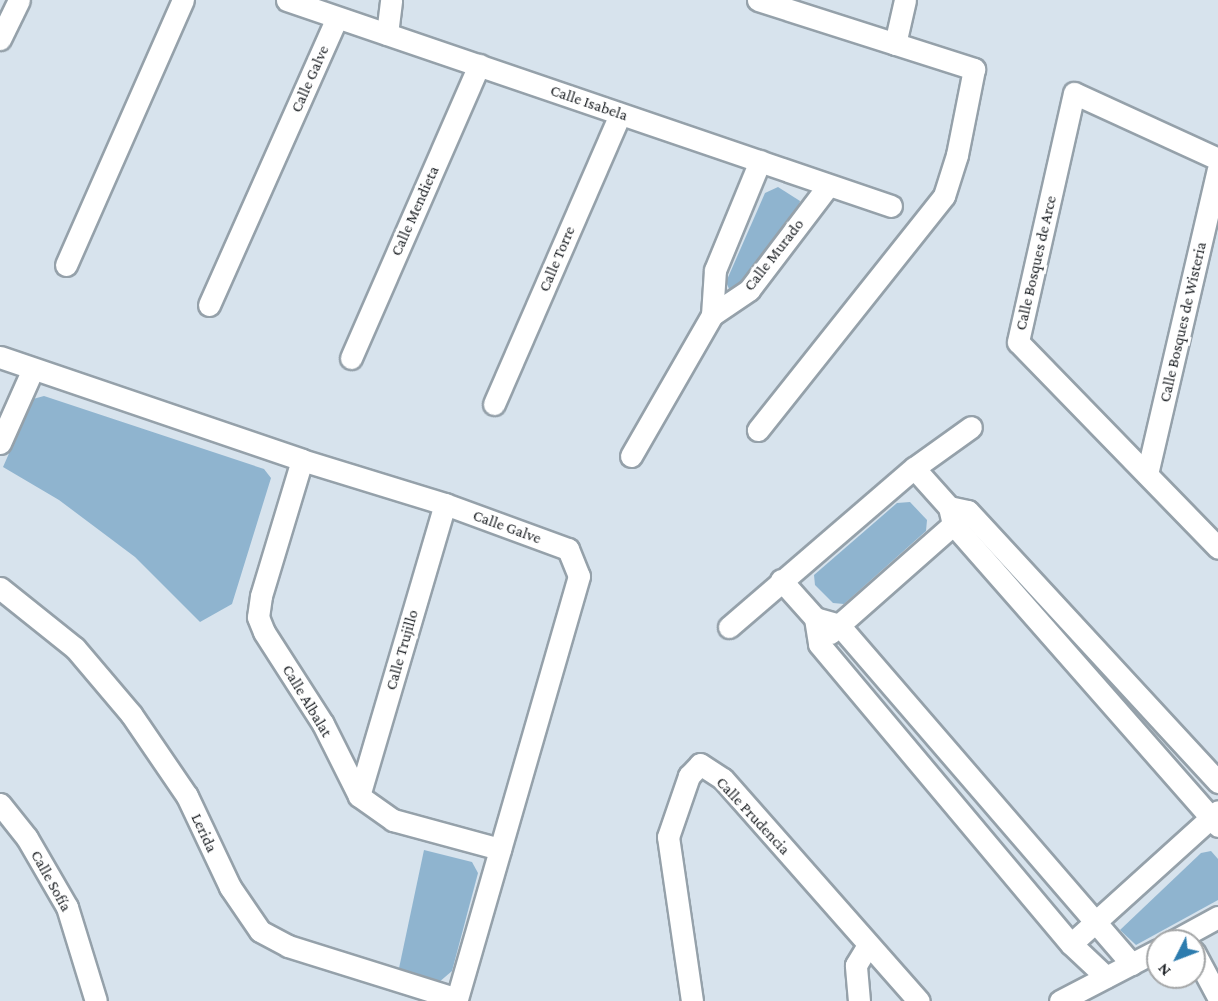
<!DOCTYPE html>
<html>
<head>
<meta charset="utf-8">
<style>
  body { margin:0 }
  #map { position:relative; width:1218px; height:1001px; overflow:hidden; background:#d7e3ed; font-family:"Crimson Pro",serif }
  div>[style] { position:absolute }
  .green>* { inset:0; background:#8fb4cf }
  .roads { filter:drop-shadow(2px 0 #95a1aa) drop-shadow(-2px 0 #95a1aa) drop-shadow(0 2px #95a1aa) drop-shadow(0 -2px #95a1aa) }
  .minor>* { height:21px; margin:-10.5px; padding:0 10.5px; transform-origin:10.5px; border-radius:10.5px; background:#fff }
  span { translate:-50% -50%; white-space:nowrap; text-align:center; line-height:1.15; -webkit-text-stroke:6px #fff; paint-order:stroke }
  .street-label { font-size:16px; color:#1c2024 }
  .north { position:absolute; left:1146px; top:929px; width:60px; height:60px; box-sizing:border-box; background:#fff; border:2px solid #a4a6a7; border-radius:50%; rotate:228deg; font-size:16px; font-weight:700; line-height:24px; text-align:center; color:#1c2024 }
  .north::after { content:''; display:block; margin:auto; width:21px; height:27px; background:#2d7cae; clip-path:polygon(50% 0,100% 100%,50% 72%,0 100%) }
</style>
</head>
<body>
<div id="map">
  <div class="green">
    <div style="clip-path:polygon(778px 187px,800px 201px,797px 214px,738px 291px,730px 291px,726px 282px,765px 193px)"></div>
    <div style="clip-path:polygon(44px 396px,264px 469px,271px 478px,232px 604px,200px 622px,135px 557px,59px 500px,3px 467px,33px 399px)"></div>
    <div style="clip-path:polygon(910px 502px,927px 520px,926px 531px,844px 604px,833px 603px,815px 585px,814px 575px,897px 503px)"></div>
    <div style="clip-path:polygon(424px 850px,472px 862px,478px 873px,452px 971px,438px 983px,398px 973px)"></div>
    <div style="clip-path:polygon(1211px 851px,1218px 859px,1218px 900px,1136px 945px,1120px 930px,1201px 853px)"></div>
  </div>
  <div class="roads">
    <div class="minor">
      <div style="left:287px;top:0;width:638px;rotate:18.83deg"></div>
      <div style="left:758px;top:0;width:227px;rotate:17.7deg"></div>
      <div style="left:974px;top:69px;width:88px;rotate:101.2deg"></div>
      <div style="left:957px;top:155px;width:43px;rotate:107.6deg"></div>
      <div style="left:944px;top:196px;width:299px;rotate:128.5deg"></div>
      <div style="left:387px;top:34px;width:34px;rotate:-83deg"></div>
      <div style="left:0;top:39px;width:43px;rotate:-64deg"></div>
      <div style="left:895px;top:44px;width:45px;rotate:-77.2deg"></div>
      <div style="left:1218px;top:159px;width:158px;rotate:-155.4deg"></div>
      <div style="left:1074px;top:93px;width:255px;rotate:102.7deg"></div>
      <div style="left:1018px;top:342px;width:287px;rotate:45.8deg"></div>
      <div style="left:66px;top:265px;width:290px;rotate:-66.2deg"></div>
      <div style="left:209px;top:305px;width:314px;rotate:-66deg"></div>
      <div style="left:712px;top:315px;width:45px;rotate:-34deg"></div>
      <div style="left:749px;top:290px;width:131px;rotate:-52.8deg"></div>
      <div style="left:0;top:357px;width:319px;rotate:18.8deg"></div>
      <div style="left:302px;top:460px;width:150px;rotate:17.1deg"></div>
      <div style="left:445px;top:504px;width:131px;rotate:20.1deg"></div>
      <div style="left:568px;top:549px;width:29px;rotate:68deg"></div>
      <div style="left:579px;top:576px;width:442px;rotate:106.1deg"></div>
      <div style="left:351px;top:358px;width:320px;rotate:-66.4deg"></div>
      <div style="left:494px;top:404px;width:316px;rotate:-66.5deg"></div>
      <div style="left:0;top:443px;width:81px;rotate:-66deg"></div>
      <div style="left:631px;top:456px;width:163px;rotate:-60.1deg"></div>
      <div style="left:712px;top:315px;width:45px;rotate:-86.2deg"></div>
      <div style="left:715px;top:270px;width:118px;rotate:-67.6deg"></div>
      <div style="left:302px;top:460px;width:142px;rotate:106.8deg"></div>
      <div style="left:261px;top:596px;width:21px;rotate:98deg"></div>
      <div style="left:258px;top:617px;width:16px;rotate:68deg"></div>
      <div style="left:264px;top:632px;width:109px;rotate:57.3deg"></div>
      <div style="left:323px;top:724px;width:80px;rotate:63.4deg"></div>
      <div style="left:359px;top:796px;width:42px;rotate:35.2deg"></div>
      <div style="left:393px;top:820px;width:111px;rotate:15.2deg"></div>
      <div style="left:914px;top:468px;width:52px;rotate:48.1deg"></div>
      <div style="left:949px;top:507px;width:17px;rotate:77deg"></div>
      <div style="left:953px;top:524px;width:402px;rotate:48.7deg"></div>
      <div style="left:1147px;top:474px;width:312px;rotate:-76.9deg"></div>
      <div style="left:949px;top:507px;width:19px;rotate:12deg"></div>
      <div style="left:968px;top:511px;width:369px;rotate:47.3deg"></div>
      <div style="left:781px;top:580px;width:51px;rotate:48.2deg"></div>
      <div style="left:815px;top:618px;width:25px;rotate:16deg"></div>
      <div style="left:839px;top:625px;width:448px;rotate:49.2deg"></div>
      <div style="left:0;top:588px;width:96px;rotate:38.7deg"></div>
      <div style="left:75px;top:648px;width:87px;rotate:49.7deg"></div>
      <div style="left:131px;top:714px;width:99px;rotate:55.7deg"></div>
      <div style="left:187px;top:796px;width:101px;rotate:64.7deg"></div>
      <div style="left:230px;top:887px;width:53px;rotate:55.7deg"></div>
      <div style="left:260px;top:931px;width:32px;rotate:28deg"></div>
      <div style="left:288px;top:946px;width:177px;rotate:17.4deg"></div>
      <div style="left:815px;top:618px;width:26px;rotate:81deg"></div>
      <div style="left:819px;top:644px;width:392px;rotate:50deg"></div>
      <div style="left:1071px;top:944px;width:48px;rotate:43.3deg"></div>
      <div style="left:729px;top:627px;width:244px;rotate:-40.7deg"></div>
      <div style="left:914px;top:468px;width:70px;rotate:-35.7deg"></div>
      <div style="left:830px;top:633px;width:179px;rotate:-41.4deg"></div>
      <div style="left:359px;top:796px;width:304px;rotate:-73.6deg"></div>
      <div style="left:0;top:804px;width:43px;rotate:51.5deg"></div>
      <div style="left:27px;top:838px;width:80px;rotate:59.9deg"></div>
      <div style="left:67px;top:907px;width:98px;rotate:72.9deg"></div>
      <div style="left:1174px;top:941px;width:50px;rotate:-28.6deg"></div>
      <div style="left:1071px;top:944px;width:198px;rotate:-42.1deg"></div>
      <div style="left:1194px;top:952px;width:51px;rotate:61.9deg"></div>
      <div style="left:692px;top:1001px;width:166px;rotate:-98.3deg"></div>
      <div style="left:668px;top:837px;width:65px;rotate:-71deg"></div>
      <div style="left:689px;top:776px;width:16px;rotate:-47deg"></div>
      <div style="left:700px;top:764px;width:27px;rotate:33deg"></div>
      <div style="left:723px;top:779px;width:296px;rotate:48.6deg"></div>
      <div style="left:859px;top:1001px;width:36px;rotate:-95deg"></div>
      <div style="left:856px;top:965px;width:23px;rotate:-59deg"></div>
      <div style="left:1060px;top:1001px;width:110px;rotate:-27.5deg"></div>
    </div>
  </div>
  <div class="street-label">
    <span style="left:310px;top:79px;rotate:-66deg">Calle Galve</span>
    <span style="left:589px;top:103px;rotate:19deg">Calle Isabela</span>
    <span style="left:415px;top:211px;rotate:-66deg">Calle Mendieta</span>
    <span style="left:774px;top:255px;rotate:-52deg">Calle Murado</span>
    <span style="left:557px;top:259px;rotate:-67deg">Calle Torre</span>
    <span style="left:1036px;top:263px;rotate:-77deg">Calle Bosques de Arce</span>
    <span style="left:1183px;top:322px;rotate:-77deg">Calle Bosques de Wisteria</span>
    <span style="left:507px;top:527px;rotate:20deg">Calle Galve</span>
    <span style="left:402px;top:650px;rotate:-74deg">Calle Trujillo</span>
    <span style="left:307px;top:701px;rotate:59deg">Calle Albalat</span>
    <span style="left:753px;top:816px;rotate:47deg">Calle Prudencia</span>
    <span style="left:204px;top:833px;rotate:65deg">Lerida</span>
    <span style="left:51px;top:881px;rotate:61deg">Calle Sofía</span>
  </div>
  <div class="north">N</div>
</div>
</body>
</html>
